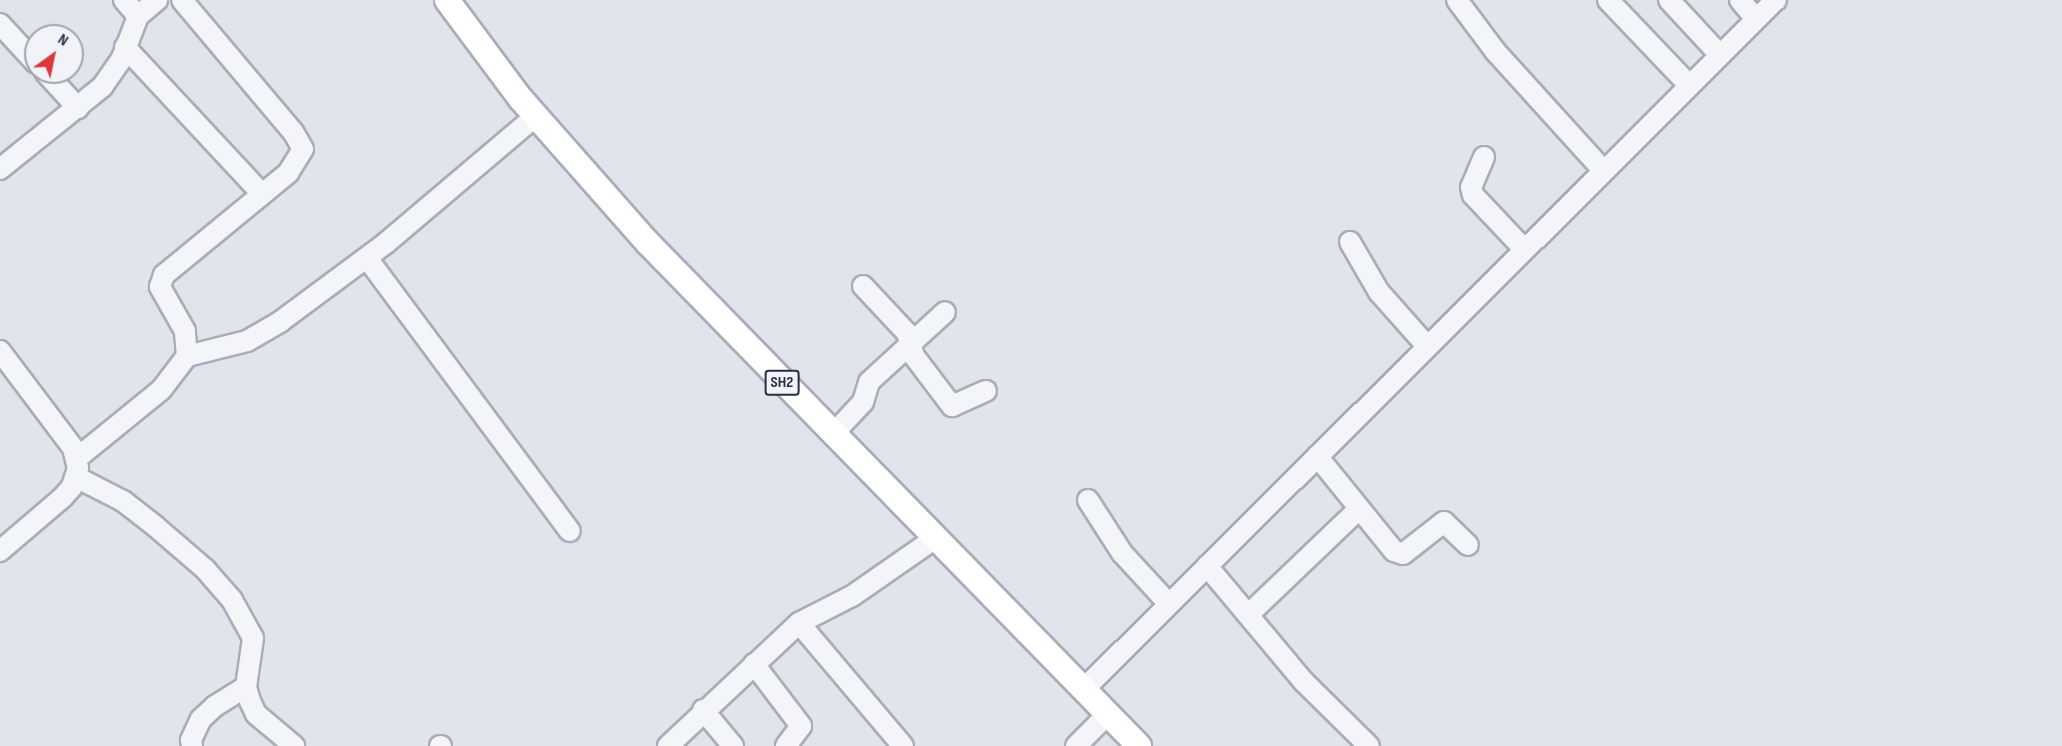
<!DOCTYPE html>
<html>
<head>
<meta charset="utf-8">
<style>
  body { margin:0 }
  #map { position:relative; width:2062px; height:746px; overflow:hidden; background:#e1e4eb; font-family:"Sofia Sans Condensed",sans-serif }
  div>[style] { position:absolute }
  .roads { filter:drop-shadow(2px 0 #a9adb9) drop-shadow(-2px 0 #a9adb9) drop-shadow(0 2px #a9adb9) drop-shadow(0 -2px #a9adb9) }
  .minor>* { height:20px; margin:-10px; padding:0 10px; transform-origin:10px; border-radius:10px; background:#f4f5f9 }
  .major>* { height:24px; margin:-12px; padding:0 12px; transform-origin:12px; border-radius:12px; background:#fff }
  span { translate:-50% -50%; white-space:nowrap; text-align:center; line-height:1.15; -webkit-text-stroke:4.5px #f1f3f8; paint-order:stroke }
  .shield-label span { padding:2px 4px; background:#f1f3f8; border:2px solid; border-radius:4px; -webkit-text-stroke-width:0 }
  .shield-label { font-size:16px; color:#272e45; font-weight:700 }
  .north { position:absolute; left:24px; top:24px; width:60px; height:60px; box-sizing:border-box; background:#f1f3f8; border:2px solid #a0a4b0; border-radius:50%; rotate:33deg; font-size:16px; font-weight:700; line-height:24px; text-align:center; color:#272e45 }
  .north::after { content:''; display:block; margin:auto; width:21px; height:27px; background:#dc3a3a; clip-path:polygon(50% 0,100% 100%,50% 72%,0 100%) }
</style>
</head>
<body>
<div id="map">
  <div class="roads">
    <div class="minor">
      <div style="left:124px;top:0;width:21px;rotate:49deg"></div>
      <div style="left:1457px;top:0;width:64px;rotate:53.3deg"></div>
      <div style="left:1495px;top:51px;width:161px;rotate:47.8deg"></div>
      <div style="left:1608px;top:0;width:116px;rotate:46.4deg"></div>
      <div style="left:1669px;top:0;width:74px;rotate:47.2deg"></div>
      <div style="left:1740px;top:0;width:25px;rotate:50deg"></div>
      <div style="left:0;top:24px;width:53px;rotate:47.3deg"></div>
      <div style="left:125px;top:47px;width:201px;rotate:47deg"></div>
      <div style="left:45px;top:72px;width:49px;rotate:47.5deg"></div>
      <div style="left:1484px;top:157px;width:33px;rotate:113deg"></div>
      <div style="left:1471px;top:187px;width:8px;rotate:76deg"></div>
      <div style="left:1473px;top:195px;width:74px;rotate:46.6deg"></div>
      <div style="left:0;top:169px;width:131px;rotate:-38.8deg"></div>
      <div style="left:102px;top:87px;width:35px;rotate:-55deg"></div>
      <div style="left:122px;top:58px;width:45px;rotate:-69.1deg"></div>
      <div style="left:138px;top:16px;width:25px;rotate:-40deg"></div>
      <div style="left:1350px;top:242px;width:58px;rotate:59.9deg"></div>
      <div style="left:1379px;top:292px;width:72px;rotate:48.4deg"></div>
      <div style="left:367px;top:258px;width:340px;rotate:53.4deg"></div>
      <div style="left:863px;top:286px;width:64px;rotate:46.9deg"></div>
      <div style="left:907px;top:333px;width:24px;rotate:73deg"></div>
      <div style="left:914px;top:356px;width:63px;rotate:52.8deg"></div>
      <div style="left:952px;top:406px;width:37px;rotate:-24deg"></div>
      <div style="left:0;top:351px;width:121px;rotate:53deg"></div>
      <div style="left:73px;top:448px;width:21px;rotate:76deg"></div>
      <div style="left:78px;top:468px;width:20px;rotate:108deg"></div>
      <div style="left:72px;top:487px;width:15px;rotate:132deg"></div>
      <div style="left:62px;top:498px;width:82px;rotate:139.5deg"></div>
      <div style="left:187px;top:356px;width:62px;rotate:-14deg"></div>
      <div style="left:247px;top:341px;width:39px;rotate:-30deg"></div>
      <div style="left:281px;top:321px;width:131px;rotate:-36.6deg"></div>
      <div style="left:386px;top:243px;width:197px;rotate:-40.3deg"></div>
      <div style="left:833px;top:434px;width:44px;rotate:-46.8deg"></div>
      <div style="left:863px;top:402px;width:21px;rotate:-73deg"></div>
      <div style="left:869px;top:382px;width:103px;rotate:-42.6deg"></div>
      <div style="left:1317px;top:456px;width:122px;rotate:51deg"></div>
      <div style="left:1394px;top:551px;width:9px;rotate:18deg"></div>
      <div style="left:1403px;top:554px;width:52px;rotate:-38deg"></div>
      <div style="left:1444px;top:522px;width:33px;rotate:44deg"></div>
      <div style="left:76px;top:459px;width:109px;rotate:-39.1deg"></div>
      <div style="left:161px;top:390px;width:43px;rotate:-52.6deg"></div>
      <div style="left:187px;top:356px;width:25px;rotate:-95deg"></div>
      <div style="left:185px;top:331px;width:51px;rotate:-119.6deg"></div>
      <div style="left:160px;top:287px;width:13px;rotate:-72deg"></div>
      <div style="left:164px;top:275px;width:161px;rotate:-39.4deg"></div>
      <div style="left:288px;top:173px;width:28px;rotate:-58deg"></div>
      <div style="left:303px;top:149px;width:20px;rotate:-120deg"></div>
      <div style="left:293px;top:132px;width:172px;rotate:-130.1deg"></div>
      <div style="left:76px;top:477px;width:53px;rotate:27.1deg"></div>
      <div style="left:123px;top:501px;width:41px;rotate:38deg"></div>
      <div style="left:155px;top:526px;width:66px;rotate:40.7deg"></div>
      <div style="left:205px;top:569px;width:41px;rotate:48.9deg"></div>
      <div style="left:232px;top:600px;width:43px;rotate:61.1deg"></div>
      <div style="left:253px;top:638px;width:49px;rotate:98.1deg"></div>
      <div style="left:246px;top:687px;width:15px;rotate:74deg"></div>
      <div style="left:250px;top:701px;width:14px;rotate:65deg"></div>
      <div style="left:256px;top:714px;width:50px;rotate:40.1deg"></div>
      <div style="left:1088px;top:500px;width:63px;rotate:57.3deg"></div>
      <div style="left:1122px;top:553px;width:69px;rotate:47.3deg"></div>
      <div style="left:1207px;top:566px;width:151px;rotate:50.1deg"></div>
      <div style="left:1304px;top:682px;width:91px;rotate:44.6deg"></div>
      <div style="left:1249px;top:614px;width:152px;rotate:-43.7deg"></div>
      <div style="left:799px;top:623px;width:161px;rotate:49.8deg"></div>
      <div style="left:754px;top:664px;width:78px;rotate:52.8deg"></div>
      <div style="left:801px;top:726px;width:25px;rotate:127deg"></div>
      <div style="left:1083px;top:690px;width:978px;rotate:-44.88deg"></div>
      <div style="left:703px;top:710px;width:47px;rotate:50.2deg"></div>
      <div style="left:192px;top:746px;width:6px;rotate:-99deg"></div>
      <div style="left:191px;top:740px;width:23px;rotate:-65deg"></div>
      <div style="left:201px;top:719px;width:19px;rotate:-43deg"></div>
      <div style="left:215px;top:706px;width:36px;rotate:-32deg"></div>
      <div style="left:440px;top:746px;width:1px"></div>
      <div style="left:668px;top:746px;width:180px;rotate:-43.2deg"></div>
      <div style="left:799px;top:623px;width:59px;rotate:-27deg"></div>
      <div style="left:852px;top:596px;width:100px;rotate:-34.8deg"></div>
      <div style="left:1076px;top:746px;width:44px;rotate:-45deg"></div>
    </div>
    <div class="major">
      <div style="left:447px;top:0;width:122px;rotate:53.3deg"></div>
      <div style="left:520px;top:98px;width:193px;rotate:48.6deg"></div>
      <div style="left:648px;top:243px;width:703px;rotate:45.69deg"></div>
    </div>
  </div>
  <div class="shield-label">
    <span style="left:782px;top:383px">SH2</span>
  </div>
  <div class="north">N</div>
</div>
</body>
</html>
